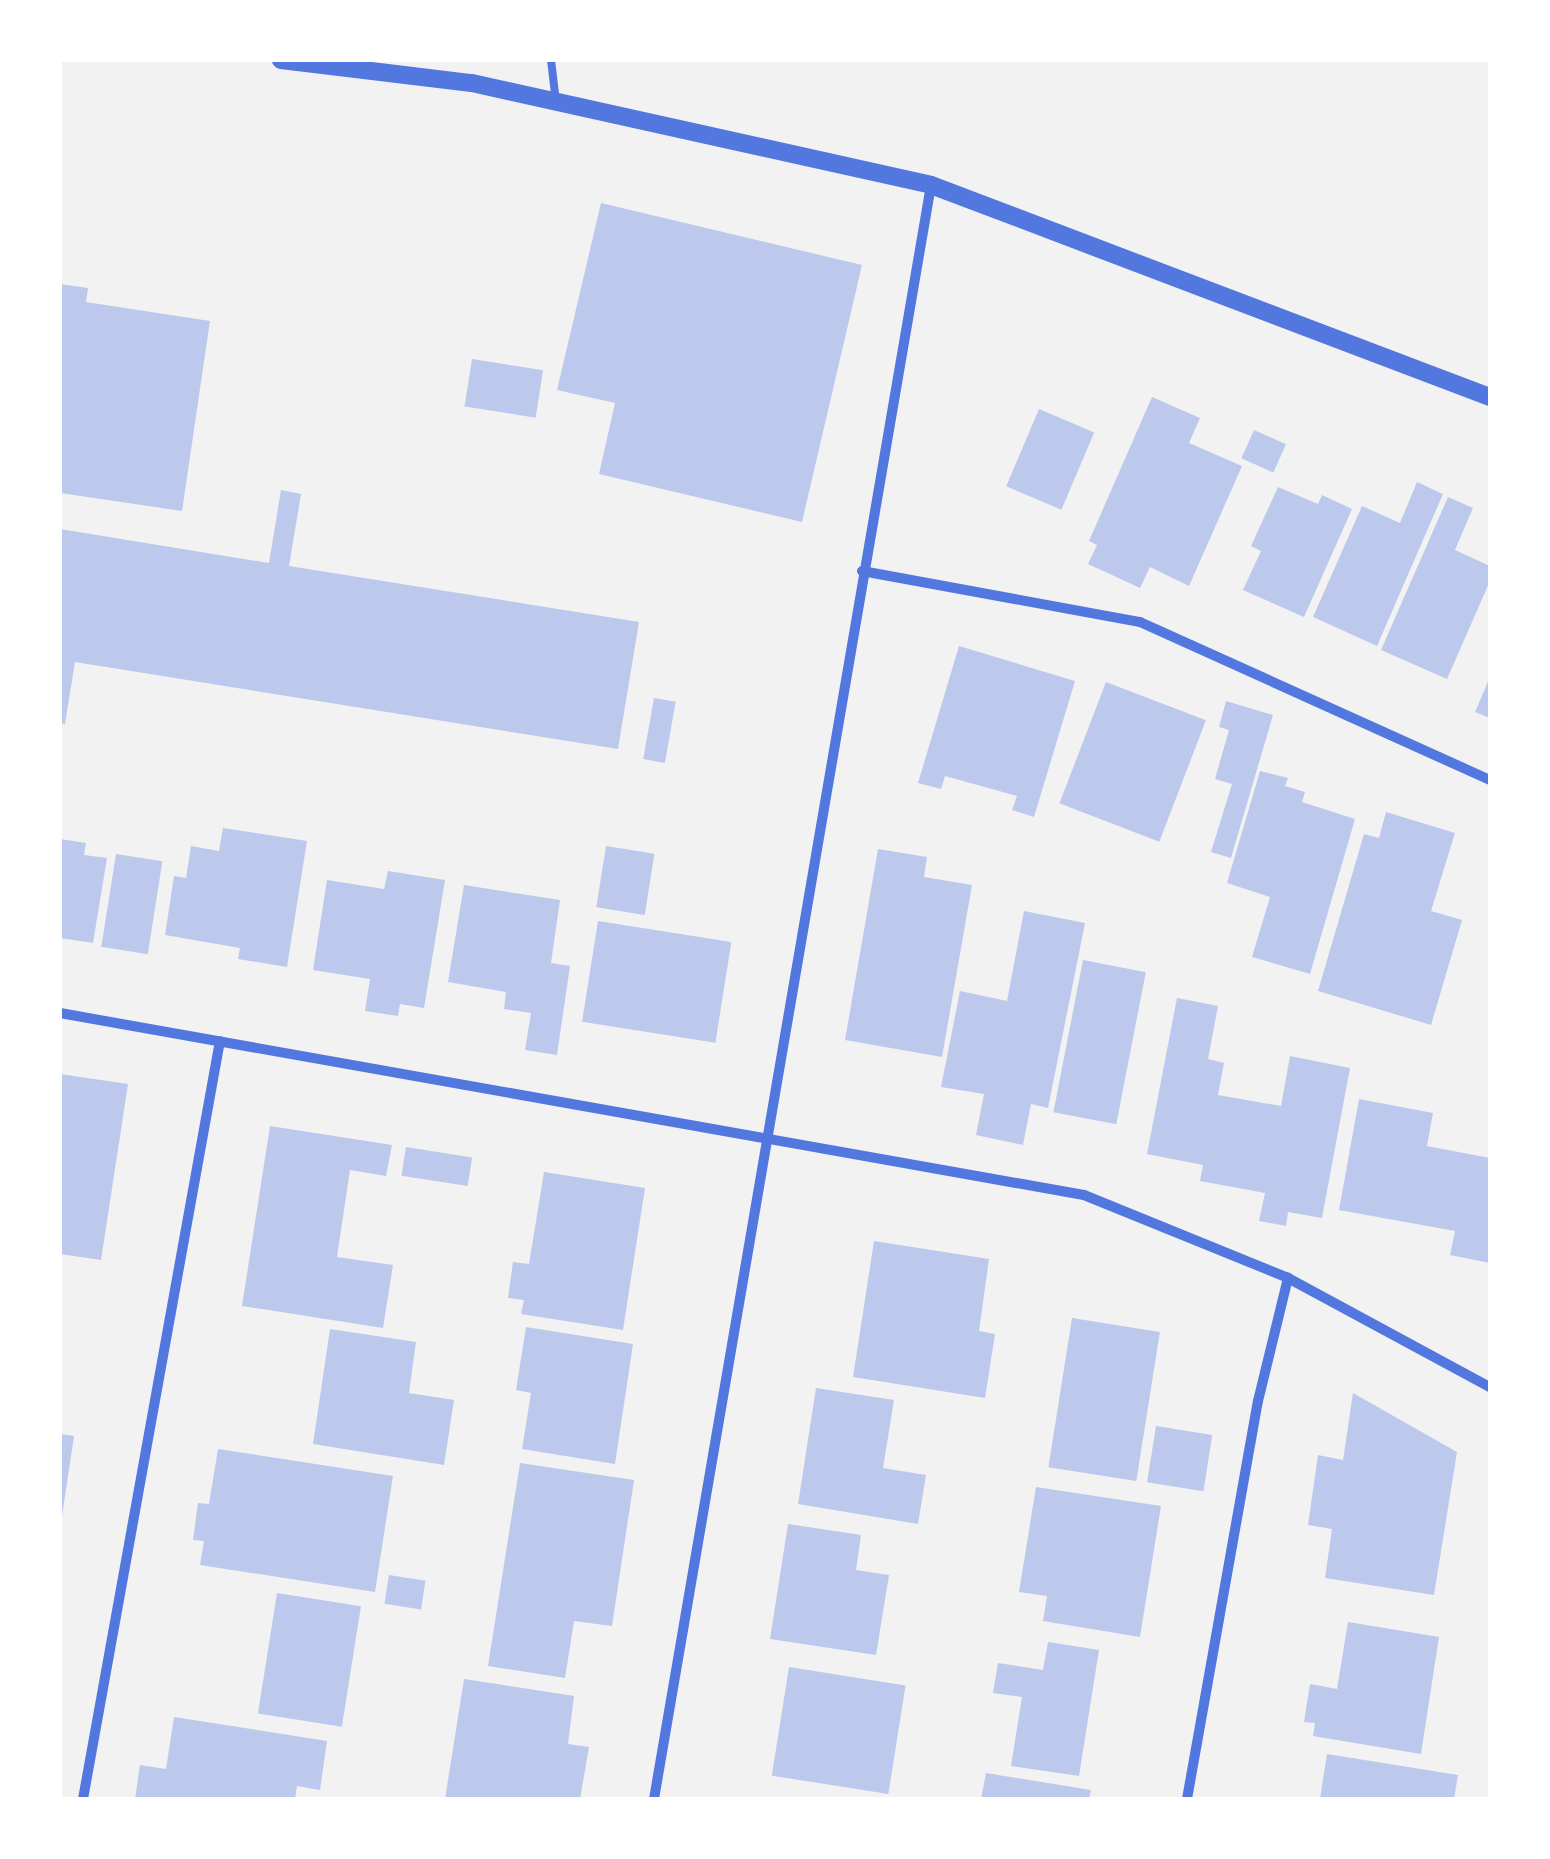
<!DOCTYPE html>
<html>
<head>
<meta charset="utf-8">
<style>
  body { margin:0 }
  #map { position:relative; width:1550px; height:1859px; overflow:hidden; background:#f2f2f2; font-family:"DejaVu Sans",sans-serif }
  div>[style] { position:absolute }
  .building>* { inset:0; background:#bdc9ec; transform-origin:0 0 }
  .service>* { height:8px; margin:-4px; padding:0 4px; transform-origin:4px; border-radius:4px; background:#5277de }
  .minor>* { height:10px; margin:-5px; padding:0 5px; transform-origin:5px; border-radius:5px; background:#5277de }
  .tertiary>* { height:18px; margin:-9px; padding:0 9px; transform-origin:9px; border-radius:9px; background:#5277de }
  span { translate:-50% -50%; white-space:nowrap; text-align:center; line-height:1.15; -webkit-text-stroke:8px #fff; paint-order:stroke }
  .frame { position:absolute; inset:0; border:62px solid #fff; pointer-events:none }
</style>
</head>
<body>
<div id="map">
  <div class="building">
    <div style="clip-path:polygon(601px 203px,862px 265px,802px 522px,599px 474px,615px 403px,557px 390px)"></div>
    <div style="clip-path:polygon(60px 284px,88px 288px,86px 302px,210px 321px,182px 511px,60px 493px)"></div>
    <div style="left:472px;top:359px;width:72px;height:48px;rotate:9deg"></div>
    <div style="clip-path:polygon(1152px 397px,1200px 418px,1189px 443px,1242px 466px,1189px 586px,1150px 567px,1140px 588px,1088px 564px,1097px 545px,1089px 541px)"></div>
    <div style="left:1039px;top:409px;width:60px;height:84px;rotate:23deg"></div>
    <div style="left:1254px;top:430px;width:35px;height:31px;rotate:24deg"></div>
    <div style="clip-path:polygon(1417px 482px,1443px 494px,1377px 646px,1313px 617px,1362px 506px,1400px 523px)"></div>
    <div style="clip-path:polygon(1278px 487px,1318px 504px,1322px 495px,1352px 509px,1304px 617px,1243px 590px,1261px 551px,1251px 546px)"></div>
    <div style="clip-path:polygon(281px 490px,301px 494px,289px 566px,639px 622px,618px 749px,75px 662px,65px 724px,60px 723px,60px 529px,269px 563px)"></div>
    <div style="clip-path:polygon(1448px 497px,1473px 508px,1455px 550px,1490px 566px,1490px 581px,1447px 679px,1381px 650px)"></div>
    <div style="clip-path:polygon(959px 646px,1075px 681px,1034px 817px,1012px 810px,1017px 796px,945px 776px,941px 789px,918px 783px)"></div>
    <div style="clip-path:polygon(1490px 677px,1490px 718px,1475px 712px)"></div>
    <div style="left:1106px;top:682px;width:107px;height:130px;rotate:21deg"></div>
    <div style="left:654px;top:698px;width:22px;height:62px;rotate:10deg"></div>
    <div style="clip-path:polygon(1226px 701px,1273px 715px,1231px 858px,1211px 852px,1232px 784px,1215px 779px,1229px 730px,1219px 727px)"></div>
    <div style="clip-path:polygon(1260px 771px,1288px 778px,1285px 786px,1305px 792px,1302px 802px,1355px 819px,1310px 974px,1252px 957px,1270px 897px,1227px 883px)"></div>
    <div style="clip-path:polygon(1386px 812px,1455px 833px,1431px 911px,1462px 920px,1431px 1025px,1318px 991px,1364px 834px,1379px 838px)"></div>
    <div style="clip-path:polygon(223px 828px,307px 841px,287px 967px,238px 959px,240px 948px,165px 935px,174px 876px,186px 878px,191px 846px,219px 851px)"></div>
    <div style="clip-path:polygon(60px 839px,86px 843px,84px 855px,107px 858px,93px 943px,60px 938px)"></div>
    <div style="left:606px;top:846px;width:49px;height:62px;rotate:9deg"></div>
    <div style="clip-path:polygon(878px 849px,927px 857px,924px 877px,972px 885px,942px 1057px,845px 1040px)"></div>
    <div style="left:116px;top:854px;width:47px;height:94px;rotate:9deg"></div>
    <div style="clip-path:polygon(388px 871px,445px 880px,424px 1008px,400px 1004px,398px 1016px,365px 1011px,370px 979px,313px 970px,327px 880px,384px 889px)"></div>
    <div style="clip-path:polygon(464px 885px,560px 900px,551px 963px,570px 966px,557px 1055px,525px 1050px,531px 1013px,504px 1009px,506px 992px,448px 982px)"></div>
    <div style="clip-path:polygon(1024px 911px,1085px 923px,1048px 1108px,1031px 1104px,1023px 1145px,976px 1135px,984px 1094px,941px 1087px,960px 991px,1007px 1001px)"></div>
    <div style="left:598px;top:921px;width:135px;height:102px;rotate:9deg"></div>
    <div style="left:1083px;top:960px;width:64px;height:155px;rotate:11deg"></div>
    <div style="clip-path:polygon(1177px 998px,1218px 1006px,1208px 1059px,1224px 1063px,1218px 1095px,1281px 1106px,1290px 1056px,1350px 1068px,1322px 1218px,1288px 1212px,1286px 1226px,1259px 1221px,1265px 1193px,1200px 1181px,1203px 1165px,1147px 1154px)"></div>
    <div style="clip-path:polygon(60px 1074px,128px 1084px,101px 1260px,60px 1254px)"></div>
    <div style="clip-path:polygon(1359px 1099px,1433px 1113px,1427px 1146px,1490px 1158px,1490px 1263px,1450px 1255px,1455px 1231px,1339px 1210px)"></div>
    <div style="clip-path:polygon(270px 1126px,392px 1145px,386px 1176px,350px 1170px,337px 1257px,393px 1265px,383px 1328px,242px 1306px)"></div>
    <div style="left:406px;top:1147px;width:67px;height:29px;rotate:9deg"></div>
    <div style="clip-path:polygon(544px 1172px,645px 1188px,623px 1330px,521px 1314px,524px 1300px,508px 1298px,513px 1262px,529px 1264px)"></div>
    <div style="clip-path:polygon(874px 1241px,989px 1259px,979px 1331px,995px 1334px,985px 1398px,853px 1377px)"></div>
    <div style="left:1072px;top:1318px;width:89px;height:151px;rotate:9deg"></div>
    <div style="clip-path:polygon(526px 1327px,633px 1344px,615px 1464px,522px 1449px,531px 1393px,516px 1390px)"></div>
    <div style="clip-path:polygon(330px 1329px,416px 1342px,409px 1393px,454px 1400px,444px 1465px,313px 1444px)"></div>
    <div style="clip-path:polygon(816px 1388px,894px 1400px,883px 1468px,926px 1475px,918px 1524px,798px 1504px)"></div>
    <div style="clip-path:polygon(1353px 1393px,1457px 1452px,1434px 1595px,1325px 1578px,1332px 1529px,1308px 1525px,1318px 1455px,1343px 1460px)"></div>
    <div style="left:1156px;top:1426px;width:57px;height:57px;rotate:9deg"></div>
    <div style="clip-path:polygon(60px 1434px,74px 1436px,62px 1516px,60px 1516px)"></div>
    <div style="clip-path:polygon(218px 1449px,393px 1476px,375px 1592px,200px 1565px,204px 1541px,193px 1540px,198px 1503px,209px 1504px)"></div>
    <div style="clip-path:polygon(520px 1463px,634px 1480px,612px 1626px,574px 1621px,565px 1678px,488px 1666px)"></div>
    <div style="clip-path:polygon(1036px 1487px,1161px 1506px,1140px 1637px,1043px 1621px,1047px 1596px,1019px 1592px)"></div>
    <div style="clip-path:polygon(788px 1524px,861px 1535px,856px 1570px,889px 1575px,876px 1655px,770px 1639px)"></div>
    <div style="left:389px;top:1575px;width:37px;height:29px;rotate:9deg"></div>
    <div style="left:277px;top:1593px;width:85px;height:122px;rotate:9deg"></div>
    <div style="clip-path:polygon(1348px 1622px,1439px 1637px,1421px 1754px,1313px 1736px,1315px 1723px,1304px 1722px,1310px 1684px,1337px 1689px)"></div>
    <div style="clip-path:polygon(1048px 1642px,1099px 1650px,1079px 1776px,1011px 1766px,1022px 1697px,993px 1693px,998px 1663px,1043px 1670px)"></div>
    <div style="left:789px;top:1667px;width:118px;height:110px;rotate:9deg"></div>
    <div style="clip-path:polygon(464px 1679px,574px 1696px,568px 1744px,589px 1747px,580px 1799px,445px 1799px)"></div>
    <div style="clip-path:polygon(174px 1717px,327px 1741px,320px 1790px,297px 1786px,295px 1799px,135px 1799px,140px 1765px,166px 1769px)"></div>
    <div style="clip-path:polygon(1327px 1754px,1458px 1775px,1454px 1799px,1320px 1799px)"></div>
    <div style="clip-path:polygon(986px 1773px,1091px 1790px,1089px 1799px,981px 1799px)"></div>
  </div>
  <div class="service">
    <div style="left:551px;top:60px;width:42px;rotate:83.2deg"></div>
  </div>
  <div class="minor">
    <div style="left:862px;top:571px;width:283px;rotate:10.4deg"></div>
    <div style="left:1140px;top:622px;width:384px;rotate:24.3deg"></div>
    <div style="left:60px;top:1013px;width:1040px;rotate:10.08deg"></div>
    <div style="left:1084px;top:1195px;width:220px;rotate:22.1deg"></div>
    <div style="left:1288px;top:1278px;width:230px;rotate:28.4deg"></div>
    <div style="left:83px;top:1799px;width:770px;rotate:-79.76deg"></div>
    <div style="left:654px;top:1799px;width:1638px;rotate:-80.26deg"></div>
    <div style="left:1187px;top:1799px;width:404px;rotate:-79.9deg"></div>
    <div style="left:1258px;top:1401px;width:127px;rotate:-76.3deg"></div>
  </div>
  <div class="tertiary">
    <div style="left:281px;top:60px;width:192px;rotate:6.9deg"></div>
    <div style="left:472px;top:83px;width:470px;rotate:12.5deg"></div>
    <div style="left:931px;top:185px;width:598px;rotate:20.77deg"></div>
  </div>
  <div class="frame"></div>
</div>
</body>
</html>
